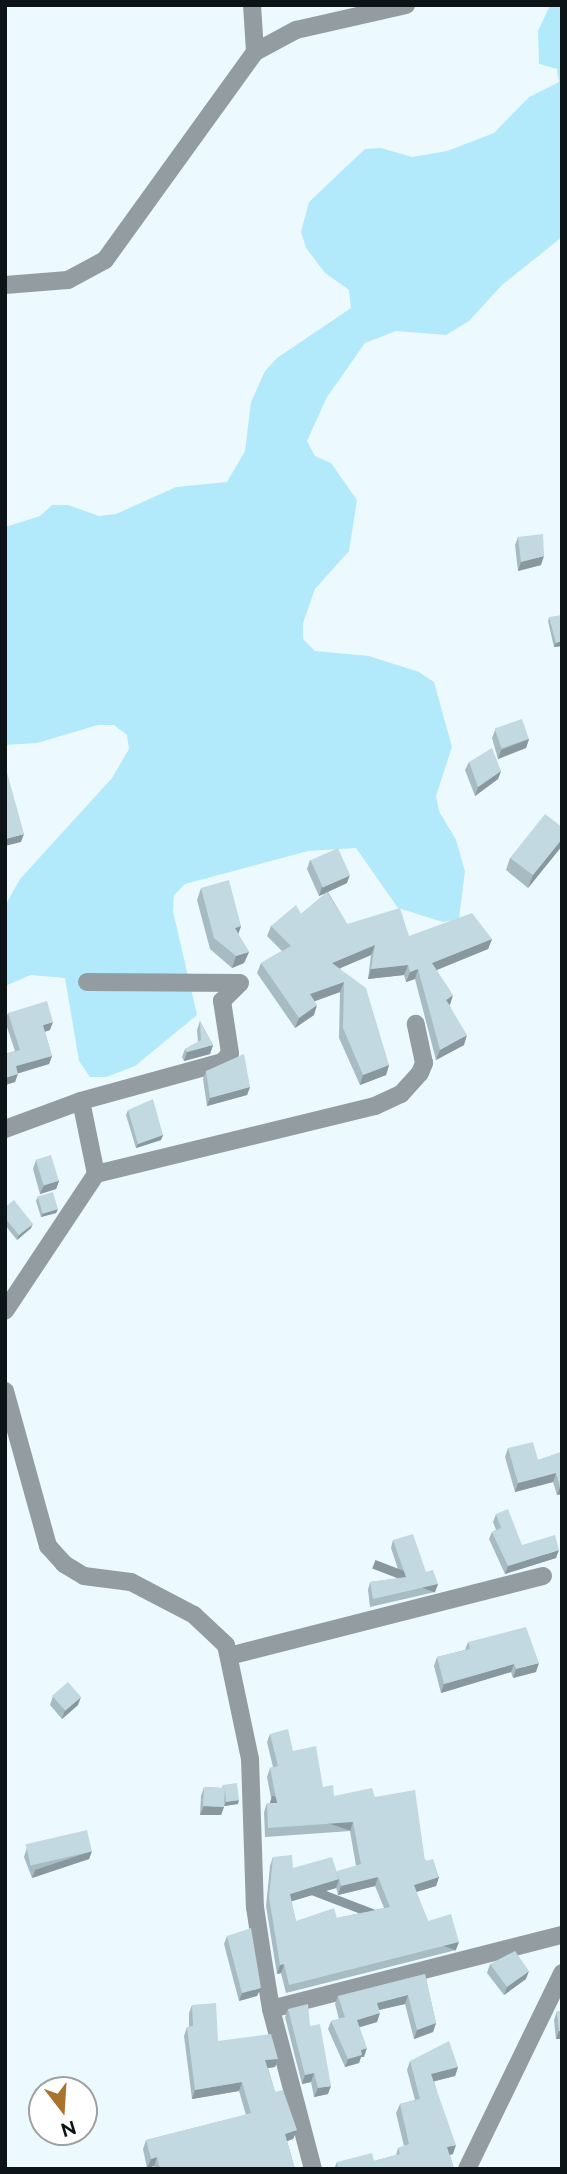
<!DOCTYPE html>
<html>
<head>
<meta charset="utf-8">
<style>
  body { margin:0 }
  #map { position:relative; width:567px; height:2174px; overflow:hidden; background:#ecfaff; font-family:Raleway,sans-serif }
  div>[style] { position:absolute }
  .green>* { inset:0; background:#b3eafb }
  .minor>* { height:18px; margin:-9px; padding:0 9px; transform-origin:9px; border-radius:9px; background:#939da1 }
  .wall>* { inset:0; background:#a7bbc2 }
  .shaded-wall>* { inset:0; background:#88989e; transform-origin:0 0 }
  .building>* { inset:0; background:#c2d9e1; transform-origin:0 0 }
  span { translate:-50% -50%; white-space:nowrap; text-align:center; line-height:1.15; -webkit-text-stroke:6px #fff; paint-order:stroke }
  .frame { position:absolute; inset:0; border:7px solid #0c1417; pointer-events:none }
  .north { position:absolute; left:28px; top:2076px; width:70px; height:70px; box-sizing:border-box; background:#fff; border:2px solid #9ea1a2; border-radius:50%; rotate:163deg; font-size:19px; font-weight:700; line-height:28px; text-align:center; color:#0c1417 }
  .north::after { content:''; display:block; margin:auto; width:24px; height:32px; background:#a9732e; clip-path:polygon(50% 0,100% 100%,50% 72%,0 100%) }
</style>
</head>
<body>
<div id="map">
  <div class="green">
    <div style="clip-path:polygon(550px 5px,562px 5px,562px 237px,502px 285px,469px 321px,446px 335px,396px 331px,365px 343px,327px 397px,307px 441px,315px 456px,331px 463px,357px 500px,349px 551px,315px 589px,303px 623px,303px 639px,315px 651px,369px 656px,419px 672px,434px 682px,452px 747px,436px 796px,439px 811px,456px 840px,465px 871px,459px 919px,443px 922px,398px 908px,356px 848px,308px 851px,185px 884px,174px 895px,173px 911px,197px 1015px,135px 1066px,106px 1077px,90px 1077px,79px 1061px,65px 978px,31px 975px,5px 986px,5px 906px,20px 879px,112px 778px,129px 749px,127px 735px,114px 725px,98px 725px,37px 743px,5px 745px,5px 527px,40px 516px,52px 505px,68px 505px,99px 516px,116px 514px,176px 487px,227px 482px,245px 451px,251px 402px,265px 371px,277px 358px,351px 308px,349px 290px,325px 273px,306px 248px,301px 232px,309px 202px,365px 149px,381px 148px,412px 157px,447px 151px,494px 133px,529px 97px,559px 82px,557px 69px,539px 64px,538px 31px)"></div>
  </div>
  <div class="minor">
    <div style="left:252px;top:5px;width:47px;rotate:86.3deg"></div>
    <div style="left:5px;top:285px;width:63px;rotate:-4.5deg"></div>
    <div style="left:68px;top:280px;width:42px;rotate:-28.4deg"></div>
    <div style="left:105px;top:260px;width:256px;rotate:-54.2deg"></div>
    <div style="left:255px;top:52px;width:47px;rotate:-28.2deg"></div>
    <div style="left:296px;top:30px;width:113px;rotate:-12.8deg"></div>
    <div style="left:81px;top:1101px;width:147px;rotate:-15.4deg"></div>
    <div style="left:223px;top:1062px;width:11px;rotate:-52deg"></div>
    <div style="left:230px;top:1053px;width:53px;rotate:-98.7deg"></div>
    <div style="left:222px;top:1001px;width:25px;rotate:-45deg"></div>
    <div style="left:240px;top:983px;width:153px;rotate:-179.6deg"></div>
    <div style="left:5px;top:1129px;width:81px;rotate:-20.2deg"></div>
    <div style="left:81px;top:1101px;width:75px;rotate:78.4deg"></div>
    <div style="left:96px;top:1174px;width:164px;rotate:123.6deg"></div>
    <div style="left:96px;top:1174px;width:287px;rotate:-13.7deg"></div>
    <div style="left:375px;top:1106px;width:29px;rotate:-25deg"></div>
    <div style="left:401px;top:1094px;width:28px;rotate:-48deg"></div>
    <div style="left:420px;top:1073px;width:11px;rotate:-68deg"></div>
    <div style="left:424px;top:1063px;width:40px;rotate:-102deg"></div>
    <div style="left:5px;top:1391px;width:161px;rotate:74.5deg"></div>
    <div style="left:48px;top:1546px;width:24px;rotate:48deg"></div>
    <div style="left:64px;top:1564px;width:23px;rotate:31deg"></div>
    <div style="left:84px;top:1576px;width:47px;rotate:7.3deg"></div>
    <div style="left:131px;top:1582px;width:71px;rotate:27.6deg"></div>
    <div style="left:194px;top:1615px;width:44px;rotate:43.2deg"></div>
    <div style="left:226px;top:1645px;width:116px;rotate:78.1deg"></div>
    <div style="left:250px;top:1759px;width:148px;rotate:88.1deg"></div>
    <div style="left:255px;top:1907px;width:48px;rotate:81.5deg"></div>
    <div style="left:262px;top:1954px;width:56px;rotate:80.7deg"></div>
    <div style="left:271px;top:2009px;width:165px;rotate:75.3deg"></div>
    <div style="left:229px;top:1656px;width:324px;rotate:-14.3deg"></div>
    <div style="left:271px;top:2009px;width:300px;rotate:-14.3deg"></div>
    <div style="left:467px;top:2169px;width:218px;rotate:-64.1deg"></div>
  </div>
  <div class="wall">
    <div style="clip-path:polygon(518px 537px,541px 565px,518px 571px,515px 545px)"></div>
    <div style="clip-path:polygon(549px 617px,562px 646px,554px 647px,548px 621px)"></div>
    <div style="clip-path:polygon(495px 730px,529px 739px,526px 748px,498px 759px,492px 738px)"></div>
    <div style="clip-path:polygon(469px 762px,501px 771px,498px 779px,475px 796px,465px 770px)"></div>
    <div style="clip-path:polygon(562px 827px,562px 846px,528px 888px,506px 870px,510px 858px)"></div>
    <div style="clip-path:polygon(310px 860px,347px 883px,328px 892px,347px 924px,409px 936px,492px 939px,488px 949px,437px 970px,464px 1045px,436px 1060px,415px 979px,406px 982px,404px 975px,368px 979px,371px 955px,340px 968px,389px 1065px,386px 1075px,360px 1085px,339px 1038px,340px 992px,315px 1001px,314px 1015px,295px 1028px,257px 973px,261px 963px,282px 951px,267px 936px,271px 926px,301px 914px,326px 893px,319px 896px,307px 869px)"></div>
    <div style="clip-path:polygon(201px 888px,241px 926px,238px 934px,249px 952px,244px 963px,232px 968px,210px 949px,197px 900px)"></div>
    <div style="clip-path:polygon(8px 1013px,50px 1030px,45px 1032px,52px 1056px,49px 1064px,17px 1073px,15px 1082px,5px 1085px,5px 1054px,15px 1051px,5px 1021px)"></div>
    <div style="clip-path:polygon(200px 1021px,213px 1045px,210px 1054px,184px 1061px,182px 1057px,185px 1049px,198px 1042px,197px 1030px)"></div>
    <div style="clip-path:polygon(206px 1071px,250px 1087px,247px 1095px,207px 1106px,203px 1079px)"></div>
    <div style="clip-path:polygon(128px 1110px,163px 1135px,161px 1140px,136px 1148px,126px 1115px)"></div>
    <div style="clip-path:polygon(36px 1160px,59px 1181px,56px 1189px,40px 1194px,33px 1169px)"></div>
    <div style="clip-path:polygon(38px 1196px,58px 1209px,56px 1213px,41px 1217px,36px 1201px)"></div>
    <div style="clip-path:polygon(5px 1207px,31px 1228px,17px 1240px,5px 1225px)"></div>
    <div style="clip-path:polygon(508px 1448px,538px 1460px,562px 1452px,562px 1494px,557px 1495px,553px 1482px,515px 1492px,505px 1457px)"></div>
    <div style="clip-path:polygon(496px 1514px,522px 1545px,556px 1558px,505px 1574px,489px 1539px,492px 1532px,496px 1530px,493px 1522px)"></div>
    <div style="clip-path:polygon(393px 1540px,438px 1584px,435px 1592px,370px 1607px,368px 1590px,370px 1582px,401px 1578px,391px 1548px)"></div>
    <div style="clip-path:polygon(468px 1642px,536px 1672px,513px 1678px,511px 1672px,441px 1693px,434px 1666px,437px 1657px,465px 1650px)"></div>
    <div style="clip-path:polygon(53px 1696px,78px 1705px,62px 1719px,50px 1705px)"></div>
    <div style="clip-path:polygon(evenodd,270px 1734px,293px 1751px,323px 1787px,334px 1796px,375px 1797px,439px 1877px,436px 1886px,416px 1892px,428px 1921px,456px 1950px,286px 1993px,281px 1973px,277px 1974px,266px 1906px,270px 1866px,273px 1857px,293px 1868px,337px 1872px,356px 1866px,350px 1831px,265px 1837px,264px 1812px,267px 1803px,272px 1803px,267px 1777px,270px 1768px,273px 1767px,267px 1742px,270px 1734px,375px 1886px,384px 1908px,337px 1918px,296px 1921px,291px 1901px,336px 1888px,336px 1887px,338px 1895px,375px 1886px)"></div>
    <div style="clip-path:polygon(223px 1785px,238px 1804px,224px 1806px,221px 1815px,200px 1815px,201px 1796px,204px 1787px,222px 1788px)"></div>
    <div style="clip-path:polygon(27px 1848px,92px 1851px,89px 1859px,32px 1878px,24px 1857px)"></div>
    <div style="clip-path:polygon(227px 1936px,257px 1996px,239px 2001px,224px 1944px)"></div>
    <div style="clip-path:polygon(490px 1964px,526px 1979px,504px 1995px,487px 1973px)"></div>
    <div style="clip-path:polygon(425px 1974px,436px 2023px,433px 2032px,414px 2039px,405px 2004px,379px 2010px,377px 2022px,359px 2027px,364px 2057px,361px 2057px,359px 2063px,345px 2067px,328px 2029px,331px 2021px,339px 2019px,335px 2004px,338px 1996px)"></div>
    <div style="clip-path:polygon(192px 2005px,218px 2041px,278px 2059px,275px 2067px,268px 2068px,275px 2092px,297px 2130px,293px 2139px,287px 2141px,295px 2169px,154px 2169px,154px 2166px,147px 2168px,143px 2149px,146px 2140px,246px 2115px,239px 2091px,192px 2099px,184px 2036px,187px 2027px,189px 2027px,189px 2013px)"></div>
    <div style="clip-path:polygon(288px 2009px,310px 2026px,328px 2094px,314px 2097px,311px 2082px,302px 2084px,285px 2017px)"></div>
    <div style="clip-path:polygon(557px 2011px,562px 2039px,556px 2039px,554px 2020px)"></div>
    <div style="clip-path:polygon(410px 2061px,458px 2067px,455px 2076px,434px 2081px,453px 2154px,450px 2155px,454px 2169px,334px 2169px,337px 2162px,374px 2161px,396px 2155px,398px 2148px,404px 2146px,396px 2113px,400px 2104px,415px 2100px,407px 2070px)"></div>
  </div>
  <div class="shaded-wall">
    <div style="clip-path:polygon(544px 556px,541px 565px,518px 571px,521px 562px)"></div>
    <div style="clip-path:polygon(562px 641px,562px 646px,554px 647px,556px 643px)"></div>
    <div style="clip-path:polygon(529px 739px,526px 748px,498px 759px,501px 750px)"></div>
    <div style="clip-path:polygon(501px 771px,498px 779px,475px 796px,478px 787px)"></div>
    <div style="clip-path:polygon(24px 834px,21px 842px,5px 846px,5px 839px)"></div>
    <div style="clip-path:polygon(562px 839px,562px 846px,528px 888px,533px 875px)"></div>
    <div style="clip-path:polygon(350px 875px,347px 883px,319px 896px,322px 887px)"></div>
    <div style="clip-path:polygon(241px 926px,237px 938px,235px 928px)"></div>
    <div style="clip-path:polygon(492px 939px,488px 949px,429px 973px,432px 963px)"></div>
    <div style="clip-path:polygon(375px 945px,371px 955px,329px 973px,332px 963px)"></div>
    <div style="clip-path:polygon(249px 952px,244px 963px,232px 968px,236px 956px)"></div>
    <div style="clip-path:polygon(408px 965px,404px 975px,368px 979px,371px 969px)"></div>
    <div style="clip-path:polygon(418px 969px,415px 979px,406px 982px,410px 972px)"></div>
    <div style="clip-path:polygon(344px 982px,340px 992px,307px 1004px,310px 994px)"></div>
    <div style="clip-path:polygon(453px 995px,450px 1005px,446px 1000px)"></div>
    <div style="clip-path:polygon(317px 1005px,314px 1015px,295px 1028px,299px 1018px)"></div>
    <div style="clip-path:polygon(53px 1022px,50px 1030px,40px 1033px,43px 1025px)"></div>
    <div style="clip-path:polygon(467px 1035px,464px 1045px,436px 1060px,440px 1050px)"></div>
    <div style="clip-path:polygon(213px 1045px,210px 1054px,184px 1061px,187px 1052px)"></div>
    <div style="clip-path:polygon(52px 1056px,49px 1064px,13px 1075px,16px 1066px)"></div>
    <div style="clip-path:polygon(389px 1065px,386px 1075px,360px 1085px,363px 1075px)"></div>
    <div style="clip-path:polygon(18px 1074px,15px 1082px,5px 1085px,5px 1078px)"></div>
    <div style="clip-path:polygon(250px 1087px,247px 1095px,207px 1106px,210px 1098px)"></div>
    <div style="clip-path:polygon(163px 1135px,161px 1140px,136px 1148px,138px 1144px)"></div>
    <div style="clip-path:polygon(59px 1181px,56px 1189px,40px 1194px,44px 1185px)"></div>
    <div style="clip-path:polygon(58px 1209px,56px 1213px,41px 1217px,43px 1213px)"></div>
    <div style="clip-path:polygon(33px 1224px,31px 1228px,17px 1240px,19px 1235px)"></div>
    <div style="clip-path:polygon(556px 1473px,553px 1482px,515px 1492px,518px 1483px)"></div>
    <div style="clip-path:polygon(562px 1486px,562px 1494px,557px 1495px,560px 1487px)"></div>
    <div style="clip-path:polygon(559px 1550px,556px 1558px,505px 1574px,508px 1566px)"></div>
    <div style="left:438px;top:1584px;width:9px;height:67px;rotate:111deg"></div>
    <div style="clip-path:polygon(539px 1663px,536px 1672px,513px 1678px,516px 1669px)"></div>
    <div style="clip-path:polygon(514px 1664px,511px 1672px,441px 1693px,444px 1684px)"></div>
    <div style="clip-path:polygon(81px 1697px,78px 1705px,62px 1719px,65px 1710px)"></div>
    <div style="clip-path:polygon(239px 1800px,238px 1804px,224px 1806px,226px 1802px)"></div>
    <div style="clip-path:polygon(204px 1806px,224px 1807px,221px 1815px,200px 1815px)"></div>
    <div style="left:353px;top:1822px;width:9px;height:85px;rotate:108deg"></div>
    <div style="clip-path:polygon(92px 1851px,89px 1859px,32px 1878px,35px 1870px)"></div>
    <div style="clip-path:polygon(378px 1877px,375px 1886px,338px 1895px,341px 1886px)"></div>
    <div style="clip-path:polygon(439px 1877px,436px 1886px,410px 1894px,414px 1885px)"></div>
    <div style="clip-path:polygon(339px 1879px,336px 1888px,286px 1903px,290px 1894px)"></div>
    <div style="left:459px;top:1942px;width:9px;height:175px;rotate:111deg"></div>
    <div style="clip-path:polygon(284px 1964px,281px 1973px,277px 1974px,280px 1965px)"></div>
    <div style="clip-path:polygon(529px 1971px,526px 1979px,504px 1995px,507px 1987px)"></div>
    <div style="clip-path:polygon(261px 1988px,257px 1996px,239px 2001px,242px 1993px)"></div>
    <div style="clip-path:polygon(408px 1995px,405px 2004px,374px 2011px,377px 2003px)"></div>
    <div style="clip-path:polygon(380px 2013px,377px 2022px,354px 2029px,357px 2020px)"></div>
    <div style="clip-path:polygon(436px 2023px,433px 2032px,414px 2039px,417px 2030px)"></div>
    <div style="clip-path:polygon(562px 2030px,562px 2039px,556px 2039px,559px 2031px)"></div>
    <div style="clip-path:polygon(367px 2048px,364px 2057px,361px 2057px,359px 2063px,345px 2067px,348px 2059px,361px 2050px)"></div>
    <div style="clip-path:polygon(278px 2059px,275px 2067px,262px 2069px,265px 2060px)"></div>
    <div style="clip-path:polygon(458px 2067px,455px 2076px,428px 2083px,431px 2074px)"></div>
    <div style="clip-path:polygon(314px 2073px,311px 2082px,302px 2084px,305px 2075px)"></div>
    <div style="clip-path:polygon(242px 2082px,239px 2091px,192px 2099px,195px 2090px)"></div>
    <div style="clip-path:polygon(331px 2086px,328px 2094px,314px 2097px,318px 2088px)"></div>
    <div style="clip-path:polygon(297px 2130px,293px 2139px,282px 2143px,285px 2134px)"></div>
    <div style="clip-path:polygon(456px 2145px,453px 2154px,444px 2156px,447px 2147px)"></div>
    <div style="clip-path:polygon(157px 2157px,154px 2166px,147px 2168px,151px 2159px)"></div>
  </div>
  <div class="building">
    <div style="clip-path:polygon(543px 534px,544px 556px,521px 562px,518px 537px)"></div>
    <div style="clip-path:polygon(562px 615px,562px 641px,556px 643px,549px 617px)"></div>
    <div style="left:522px;top:719px;width:21px;height:29px;rotate:71deg"></div>
    <div style="clip-path:polygon(492px 748px,501px 771px,478px 787px,469px 762px)"></div>
    <div style="clip-path:polygon(5px 765px,24px 834px,5px 839px)"></div>
    <div style="clip-path:polygon(545px 814px,562px 827px,562px 839px,533px 875px,510px 858px)"></div>
    <div style="left:338px;top:848px;width:30px;height:30px;rotate:66deg"></div>
    <div style="clip-path:polygon(229px 880px,241px 926px,235px 928px,249px 952px,236px 956px,214px 938px,201px 888px)"></div>
    <div style="clip-path:polygon(327px 892px,347px 924px,400px 908px,409px 936px,472px 913px,492px 939px,432px 963px,453px 995px,446px 1000px,467px 1035px,440px 1050px,418px 969px,410px 972px,408px 965px,371px 969px,375px 945px,332px 963px,366px 988px,389px 1065px,363px 1075px,343px 1028px,344px 982px,310px 994px,317px 1005px,299px 1018px,261px 963px,291px 946px,271px 926px,296px 905px,301px 914px)"></div>
    <div style="clip-path:polygon(47px 1001px,53px 1022px,43px 1025px,52px 1056px,16px 1066px,18px 1074px,5px 1078px,5px 1054px,20px 1050px,8px 1013px)"></div>
    <div style="clip-path:polygon(200px 1021px,213px 1045px,187px 1052px,185px 1049px,201px 1040px)"></div>
    <div style="clip-path:polygon(244px 1054px,250px 1087px,210px 1098px,206px 1071px)"></div>
    <div style="clip-path:polygon(153px 1099px,163px 1135px,138px 1144px,128px 1110px)"></div>
    <div style="left:51px;top:1155px;width:27px;height:16px;rotate:73deg"></div>
    <div style="left:53px;top:1192px;width:18px;height:16px;rotate:74deg"></div>
    <div style="clip-path:polygon(14px 1200px,33px 1224px,19px 1235px,5px 1218px,5px 1207px)"></div>
    <div style="clip-path:polygon(533px 1442px,538px 1460px,562px 1452px,562px 1486px,560px 1487px,556px 1473px,518px 1483px,508px 1448px)"></div>
    <div style="clip-path:polygon(508px 1509px,522px 1545px,555px 1535px,559px 1550px,508px 1566px,492px 1532px,501px 1528px,496px 1514px)"></div>
    <div style="clip-path:polygon(413px 1534px,426px 1572px,433px 1570px,438px 1584px,373px 1599px,370px 1582px,406px 1577px,393px 1540px)"></div>
    <div style="clip-path:polygon(526px 1627px,539px 1663px,516px 1669px,514px 1664px,444px 1684px,437px 1657px,470px 1649px,468px 1642px)"></div>
    <div style="left:68px;top:1682px;width:20px;height:21px;rotate:49deg"></div>
    <div style="clip-path:polygon(288px 1729px,293px 1751px,316px 1746px,323px 1787px,333px 1785px,334px 1796px,372px 1788px,375px 1797px,415px 1790px,425px 1861px,433px 1859px,439px 1877px,414px 1885px,428px 1921px,451px 1914px,459px 1942px,289px 1985px,284px 1964px,280px 1965px,269px 1897px,273px 1857px,292px 1855px,293px 1868px,332px 1857px,339px 1879px,290px 1894px,296px 1921px,334px 1908px,337px 1918px,390px 1907px,378px 1877px,341px 1886px,337px 1871px,361px 1864px,353px 1822px,268px 1828px,267px 1803px,277px 1803px,270px 1768px,278px 1766px,270px 1734px)"></div>
    <div style="clip-path:polygon(237px 1783px,239px 1800px,226px 1802px,225px 1788px,223px 1788px,223px 1785px)"></div>
    <div style="left:204px;top:1787px;width:21px;height:19px;rotate:3deg"></div>
    <div style="left:87px;top:1830px;width:22px;height:63px;rotate:77deg"></div>
    <div style="clip-path:polygon(251px 1928px,261px 1988px,242px 1993px,227px 1936px)"></div>
    <div style="clip-path:polygon(515px 1951px,529px 1971px,507px 1987px,490px 1964px)"></div>
    <div style="clip-path:polygon(425px 1974px,436px 2023px,417px 2030px,408px 1995px,377px 2003px,380px 2013px,357px 2020px,367px 2048px,361px 2050px,362px 2055px,348px 2059px,331px 2021px,345px 2017px,338px 1996px)"></div>
    <div style="clip-path:polygon(216px 2003px,218px 2041px,271px 2034px,278px 2059px,265px 2060px,275px 2092px,283px 2090px,295px 2124px,297px 2130px,285px 2134px,295px 2169px,160px 2169px,157px 2157px,151px 2159px,146px 2140px,251px 2113px,242px 2082px,195px 2090px,187px 2027px,193px 2026px,192px 2005px)"></div>
    <div style="clip-path:polygon(308px 2004px,310px 2026px,320px 2024px,331px 2086px,318px 2088px,314px 2073px,305px 2075px,288px 2009px)"></div>
    <div style="clip-path:polygon(557px 2011px,562px 2011px,562px 2030px,559px 2031px)"></div>
    <div style="clip-path:polygon(449px 2041px,458px 2067px,431px 2074px,456px 2145px,447px 2147px,454px 2169px,338px 2169px,337px 2162px,372px 2153px,374px 2161px,400px 2154px,398px 2148px,409px 2144px,400px 2104px,420px 2099px,410px 2061px)"></div>
  </div>
  <div class="frame"></div>
  <div class="north">N</div>
</div>
</body>
</html>
